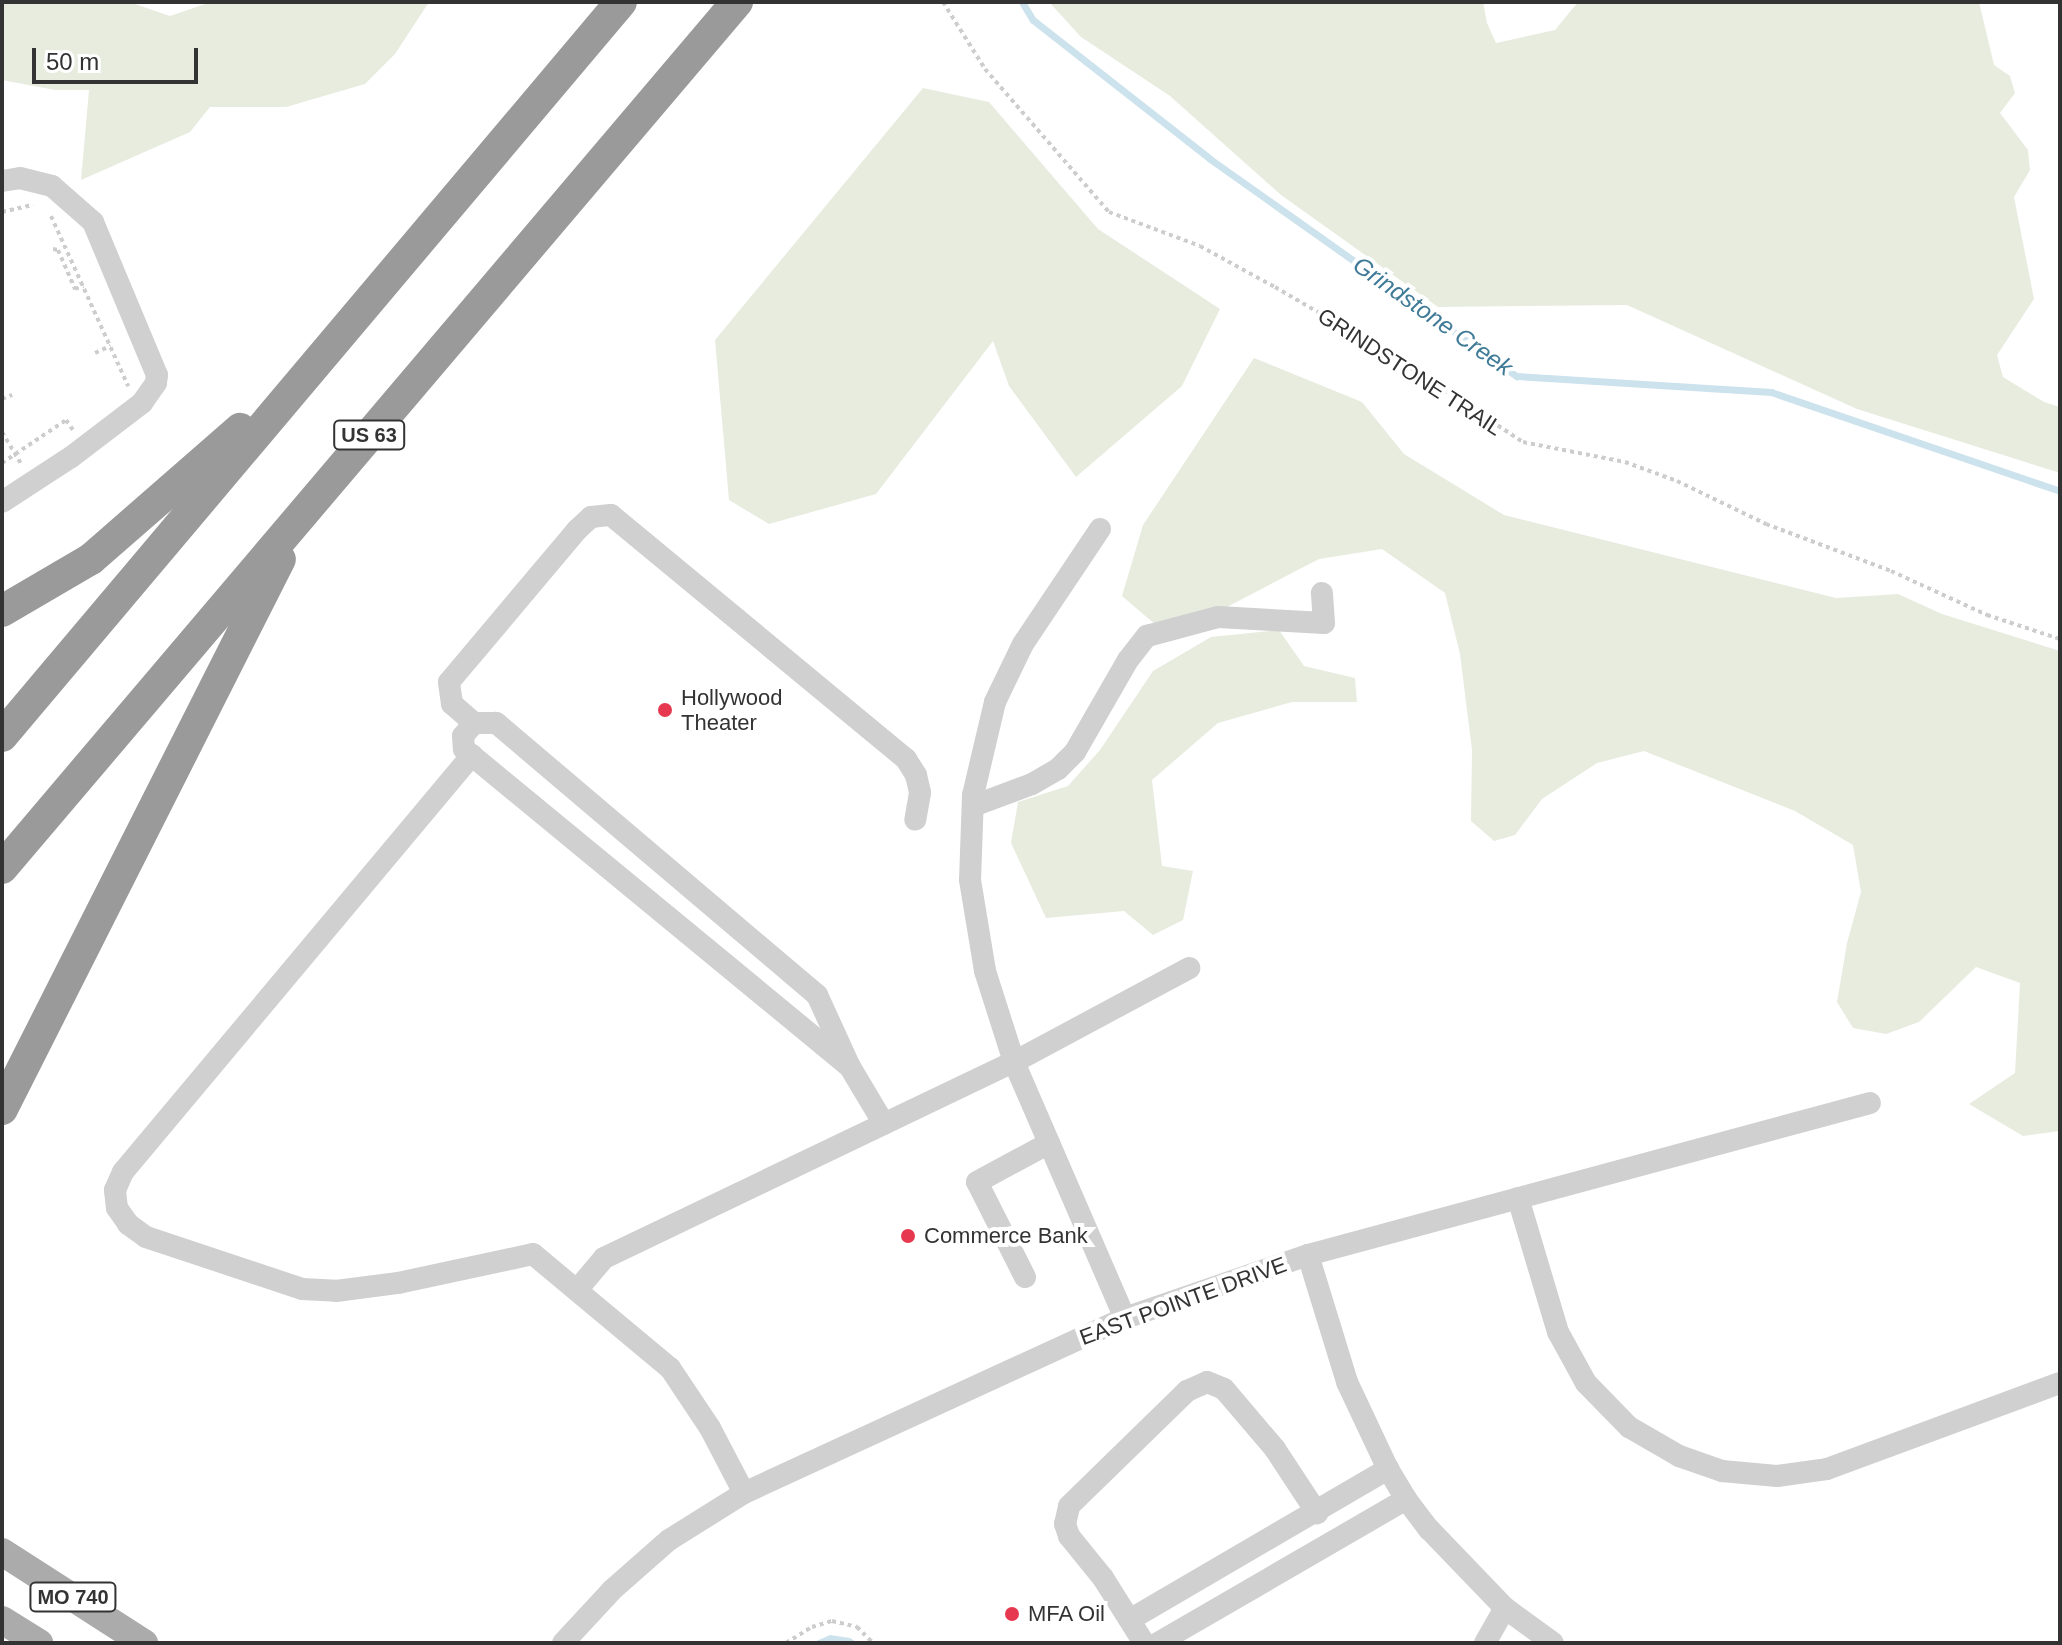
<!DOCTYPE html>
<html>
<head>
<meta charset="utf-8">
<style>
  body { margin:0 }
  #map { position:relative; width:2062px; height:1645px; overflow:hidden; background:#fff; font-family:Helvetica,sans-serif }
  div>[style] { position:absolute }
  .green>* { inset:0; background:#e7ecdf }
  .water>* { inset:0; background:#cce2ec }
  .stream>* { height:7px; margin:-3.5px; padding:0 3.5px; transform-origin:3.5px; border-radius:3.5px; background:#cce2ec }
  .path>* { height:4px; margin-top:-2px; transform-origin:0; background:repeating-linear-gradient(90deg,#cdcdcd 0 4px,transparent 0 8px) }
  .minor>* { height:22px; margin:-11px; padding:0 11px; transform-origin:11px; border-radius:11px; background:#d0d0d0 }
  .major>* { height:28px; margin:-14px; padding:0 14px; transform-origin:14px; border-radius:14px; background:#ababab }
  .highway>* { height:32px; margin:-16px; padding:0 16px; transform-origin:16px; border-radius:16px; background:#9a9a9a }
  .dots>* { width:22px; height:22px; translate:-50% -50%; box-sizing:border-box; border:4px solid #fff; border-radius:50% }
  span { translate:-50% -50%; white-space:nowrap; text-align:center; line-height:1.15; -webkit-text-stroke:8px #fff; paint-order:stroke }
  .shield-label span { padding:2px 6px; background:#fff; border:2px solid; border-radius:6px; -webkit-text-stroke-width:0 }
  .shield-label { font-size:20px; color:#333; font-weight:700 }
  .street-label { font-size:22px; color:#333 }
  .poi-label { font-size:22px; color:#333 }
  .left { translate:0 -50%; text-align:left }
  .water-label { font-size:24px; color:#3f7a97; font-style:italic }
  .frame { position:absolute; inset:0; border:4px solid #333; pointer-events:none }
  .scale { position:absolute; left:32px; top:48px; width:166px; height:36px; box-sizing:border-box; border:4px solid #333; border-top:0; padding-left:10px; font-size:24px; line-height:28px; white-space:nowrap; color:#333; -webkit-text-stroke:6px #fff; paint-order:stroke }
</style>
</head>
<body>
<div id="map">
  <div class="green">
    <div style="clip-path:polygon(2px 2px,129px 2px,170px 16px,211px 2px,429px 2px,395px 54px,365px 84px,286px 107px,210px 107px,190px 132px,81px 180px,89px 90px,55px 90px,2px 80px)"></div>
    <div style="clip-path:polygon(1049px 2px,1483px 2px,1487px 23px,1496px 43px,1555px 30px,1578px 2px,1979px 2px,1994px 65px,2010px 76px,2015px 93px,2000px 113px,2028px 150px,2030px 170px,2014px 197px,2034px 299px,1997px 355px,2003px 377px,2044px 402px,2060px 407px,2060px 473px,1857px 409px,1627px 305px,1438px 307px,1281px 195px,1170px 96px,1081px 37px)"></div>
    <div style="clip-path:polygon(923px 88px,989px 102px,1098px 229px,1220px 309px,1182px 386px,1076px 477px,1009px 386px,993px 341px,876px 494px,769px 524px,729px 500px,715px 340px)"></div>
    <div style="clip-path:polygon(1254px 358px,1362px 402px,1404px 454px,1504px 515px,1836px 598px,1898px 594px,1942px 614px,2060px 651px,2060px 1131px,2023px 1136px,1969px 1104px,2015px 1073px,2020px 983px,1976px 967px,1919px 1022px,1886px 1034px,1853px 1028px,1837px 1002px,1847px 943px,1861px 892px,1853px 845px,1795px 811px,1644px 751px,1597px 763px,1542px 799px,1515px 835px,1494px 841px,1471px 821px,1472px 750px,1460px 654px,1445px 593px,1382px 549px,1319px 559px,1227px 607px,1157px 626px,1122px 596px,1143px 525px)"></div>
    <div style="clip-path:polygon(1279px 630px,1304px 666px,1355px 678px,1357px 702px,1292px 702px,1218px 723px,1152px 780px,1162px 866px,1193px 871px,1183px 920px,1153px 935px,1124px 911px,1046px 918px,1011px 843px,1018px 802px,1068px 786px,1100px 750px,1153px 671px,1211px 637px)"></div>
  </div>
  <div class="water">
    <div style="clip-path:polygon(830px 1635px,850px 1638px,858px 1643px,812px 1643px)"></div>
  </div>
  <div class="stream">
    <div style="left:1022px;top:2px;width:21px;rotate:59deg"></div>
    <div style="left:1033px;top:20px;width:225px;rotate:38.1deg"></div>
    <div style="left:1210px;top:159px;width:376px;rotate:35.3deg"></div>
    <div style="left:1517px;top:376px;width:255px;rotate:3.6deg"></div>
    <div style="left:1771px;top:392px;width:305px;rotate:18.9deg"></div>
  </div>
  <div class="path">
    <div style="left:943px;top:2px;width:79px;rotate:57.9deg"></div>
    <div style="left:985px;top:69px;width:189px;rotate:49.1deg"></div>
    <div style="left:1109px;top:212px;width:97px;rotate:20.5deg"></div>
    <div style="left:1200px;top:246px;width:85px;rotate:28.7deg"></div>
    <div style="left:1275px;top:287px;width:134px;rotate:30.4deg"></div>
    <div style="left:1391px;top:355px;width:158px;rotate:33.4deg"></div>
    <div style="left:1523px;top:442px;width:104px;rotate:11.1deg"></div>
    <div style="left:1625px;top:462px;width:55px;rotate:20.1deg"></div>
    <div style="left:1677px;top:481px;width:99px;rotate:25.8deg"></div>
    <div style="left:1766px;top:524px;width:134px;rotate:20.6deg"></div>
    <div style="left:1891px;top:571px;width:106px;rotate:24.6deg"></div>
    <div style="left:1987px;top:615px;width:77px;rotate:18.2deg"></div>
    <div style="left:2px;top:212px;width:32px;rotate:-13deg"></div>
    <div style="left:51px;top:216px;width:187px;rotate:65.6deg"></div>
    <div style="left:53px;top:249px;width:5px;rotate:11deg"></div>
    <div style="left:58px;top:250px;width:43px;rotate:66.4deg"></div>
    <div style="left:75px;top:289px;width:9px;rotate:-21deg"></div>
    <div style="left:95px;top:353px;width:17px;rotate:-25deg"></div>
    <div style="left:2px;top:399px;width:11px;rotate:-22deg"></div>
    <div style="left:2px;top:432px;width:37px;rotate:59deg"></div>
    <div style="left:2px;top:463px;width:77px;rotate:-33.9deg"></div>
    <div style="left:66px;top:420px;width:12px;rotate:55deg"></div>
    <div style="left:786px;top:1643px;width:31px;rotate:-32deg"></div>
    <div style="left:812px;top:1627px;width:21px;rotate:-17deg"></div>
    <div style="left:832px;top:1621px;width:26px;rotate:13deg"></div>
    <div style="left:857px;top:1627px;width:23px;rotate:45deg"></div>
  </div>
  <div class="minor">
    <div style="left:2px;top:181px;width:18px;rotate:-9deg"></div>
    <div style="left:20px;top:178px;width:33px;rotate:14deg"></div>
    <div style="left:52px;top:186px;width:55px;rotate:41.3deg"></div>
    <div style="left:93px;top:222px;width:166px;rotate:67.3deg"></div>
    <div style="left:157px;top:375px;width:8px;rotate:97deg"></div>
    <div style="left:156px;top:383px;width:24px;rotate:125deg"></div>
    <div style="left:142px;top:403px;width:89px;rotate:142.7deg"></div>
    <div style="left:71px;top:457px;width:82px;rotate:146.9deg"></div>
    <div style="left:1100px;top:529px;width:138px;rotate:123.8deg"></div>
    <div style="left:1023px;top:644px;width:64px;rotate:115.8deg"></div>
    <div style="left:995px;top:702px;width:96px;rotate:103.3deg"></div>
    <div style="left:973px;top:795px;width:85px;rotate:92deg"></div>
    <div style="left:970px;top:880px;width:92px;rotate:80.6deg"></div>
    <div style="left:985px;top:971px;width:96px;rotate:72.3deg"></div>
    <div style="left:1014px;top:1062px;width:279px;rotate:66.6deg"></div>
    <div style="left:474px;top:723px;width:29px;rotate:-139deg"></div>
    <div style="left:452px;top:704px;width:22px;rotate:-98deg"></div>
    <div style="left:449px;top:682px;width:199px;rotate:-49.9deg"></div>
    <div style="left:577px;top:530px;width:19px;rotate:-43deg"></div>
    <div style="left:591px;top:517px;width:20px;rotate:-6deg"></div>
    <div style="left:611px;top:515px;width:383px;rotate:39.6deg"></div>
    <div style="left:906px;top:759px;width:19px;rotate:58deg"></div>
    <div style="left:916px;top:775px;width:18px;rotate:77deg"></div>
    <div style="left:920px;top:793px;width:27px;rotate:100deg"></div>
    <div style="left:472px;top:755px;width:544px;rotate:129.93deg"></div>
    <div style="left:123px;top:1172px;width:20px;rotate:114deg"></div>
    <div style="left:115px;top:1190px;width:18px;rotate:84deg"></div>
    <div style="left:117px;top:1208px;width:19px;rotate:55deg"></div>
    <div style="left:128px;top:1224px;width:22px;rotate:36deg"></div>
    <div style="left:146px;top:1237px;width:164px;rotate:18.4deg"></div>
    <div style="left:302px;top:1289px;width:34px;rotate:3deg"></div>
    <div style="left:336px;top:1291px;width:63px;rotate:-7.4deg"></div>
    <div style="left:398px;top:1283px;width:138px;rotate:-12.1deg"></div>
    <div style="left:533px;top:1254px;width:178px;rotate:39.8deg"></div>
    <div style="left:670px;top:1368px;width:72px;rotate:56.3deg"></div>
    <div style="left:710px;top:1428px;width:73px;rotate:62.4deg"></div>
    <div style="left:973px;top:806px;width:63px;rotate:-20.4deg"></div>
    <div style="left:1032px;top:784px;width:30px;rotate:-30deg"></div>
    <div style="left:1058px;top:769px;width:24px;rotate:-45deg"></div>
    <div style="left:1075px;top:752px;width:106px;rotate:-60.1deg"></div>
    <div style="left:1128px;top:660px;width:31px;rotate:-52deg"></div>
    <div style="left:1147px;top:636px;width:73px;rotate:-15deg"></div>
    <div style="left:1218px;top:617px;width:106px;rotate:3.2deg"></div>
    <div style="left:1324px;top:623px;width:30px;rotate:-94deg"></div>
    <div style="left:850px;top:1067px;width:79px;rotate:-114.6deg"></div>
    <div style="left:817px;top:995px;width:421px;rotate:-139.7deg"></div>
    <div style="left:496px;top:723px;width:22px;rotate:180deg"></div>
    <div style="left:474px;top:723px;width:17px;rotate:130deg"></div>
    <div style="left:463px;top:736px;width:13px;rotate:86deg"></div>
    <div style="left:464px;top:749px;width:500px;rotate:39.48deg"></div>
    <div style="left:850px;top:1067px;width:66px;rotate:59.2deg"></div>
    <div style="left:1518px;top:1198px;width:140px;rotate:73.4deg"></div>
    <div style="left:1558px;top:1332px;width:58px;rotate:61.2deg"></div>
    <div style="left:1586px;top:1383px;width:62px;rotate:45.7deg"></div>
    <div style="left:1629px;top:1427px;width:58px;rotate:30.1deg"></div>
    <div style="left:1679px;top:1456px;width:46px;rotate:19.2deg"></div>
    <div style="left:1722px;top:1471px;width:55px;rotate:5.2deg"></div>
    <div style="left:1777px;top:1476px;width:50px;rotate:-8deg"></div>
    <div style="left:1827px;top:1469px;width:248px;rotate:-20.3deg"></div>
    <div style="left:1308px;top:1255px;width:133px;rotate:72.9deg"></div>
    <div style="left:1347px;top:1382px;width:96px;rotate:64.8deg"></div>
    <div style="left:1388px;top:1469px;width:35px;rotate:59deg"></div>
    <div style="left:1406px;top:1499px;width:38px;rotate:53deg"></div>
    <div style="left:1429px;top:1529px;width:110px;rotate:46.1deg"></div>
    <div style="left:1505px;top:1608px;width:59px;rotate:36.1deg"></div>
    <div style="left:1025px;top:1277px;width:106px;rotate:-116.8deg"></div>
    <div style="left:977px;top:1182px;width:82px;rotate:-28.4deg"></div>
    <div style="left:577px;top:1290px;width:42px;rotate:-49.8deg"></div>
    <div style="left:604px;top:1258px;width:454px;rotate:-25.6deg"></div>
    <div style="left:1014px;top:1062px;width:199px;rotate:-28.2deg"></div>
    <div style="left:1131px;top:1619px;width:298px;rotate:-30.3deg"></div>
    <div style="left:563px;top:1643px;width:72px;rotate:-47.2deg"></div>
    <div style="left:612px;top:1590px;width:76px;rotate:-41.3deg"></div>
    <div style="left:669px;top:1540px;width:89px;rotate:-32.1deg"></div>
    <div style="left:744px;top:1493px;width:419px;rotate:-24.7deg"></div>
    <div style="left:1125px;top:1318px;width:194px;rotate:-19deg"></div>
    <div style="left:1308px;top:1255px;width:582px;rotate:-15.13deg"></div>
    <div style="left:1144px;top:1643px;width:77px;rotate:-122.2deg"></div>
    <div style="left:1103px;top:1578px;width:54px;rotate:-129deg"></div>
    <div style="left:1069px;top:1536px;width:13px;rotate:-108deg"></div>
    <div style="left:1065px;top:1524px;width:18px;rotate:-77deg"></div>
    <div style="left:1069px;top:1506px;width:165px;rotate:-44.3deg"></div>
    <div style="left:1187px;top:1391px;width:22px;rotate:-24deg"></div>
    <div style="left:1207px;top:1382px;width:18px;rotate:22deg"></div>
    <div style="left:1224px;top:1389px;width:79px;rotate:49.6deg"></div>
    <div style="left:1275px;top:1449px;width:77px;rotate:56.7deg"></div>
    <div style="left:1158px;top:1643px;width:287px;rotate:-30.1deg"></div>
    <div style="left:1485px;top:1643px;width:40px;rotate:-60.3deg"></div>
  </div>
  <div class="major">
    <div style="left:2px;top:1552px;width:169px;rotate:32.7deg"></div>
    <div style="left:2px;top:1620px;width:44px;rotate:31.9deg"></div>
  </div>
  <div class="highway">
    <div style="left:2px;top:611px;width:103px;rotate:-30.3deg"></div>
    <div style="left:91px;top:559px;width:198px;rotate:-41.1deg"></div>
    <div style="left:2px;top:736px;width:960px;rotate:-49.86deg"></div>
    <div style="left:2px;top:868px;width:1136px;rotate:-49.68deg"></div>
    <div style="left:2px;top:1109px;width:616px;rotate:-63.19deg"></div>
  </div>
  <div class="dots">
    <div style="left:665px;top:710px;background:#e6394f"></div>
    <div style="left:908px;top:1236px;background:#e6394f"></div>
    <div style="left:1012px;top:1614px;background:#e6394f"></div>
  </div>
  <div class="shield-label">
    <span style="left:369px;top:435px">US 63</span>
    <span style="left:73px;top:1597px">MO 740</span>
  </div>
  <div class="street-label">
    <span style="left:1410px;top:372px;rotate:33deg">GRINDSTONE TRAIL</span>
    <span style="left:1183px;top:1301px;rotate:-20deg">EAST POINTE DRIVE</span>
  </div>
  <div class="poi-label">
    <span class="left" style="left:681px;top:710px">Hollywood<br>Theater</span>
    <span class="left" style="left:924px;top:1236px">Commerce Bank</span>
    <span class="left" style="left:1028px;top:1614px">MFA Oil</span>
  </div>
  <div class="water-label">
    <span style="left:1433px;top:316px;rotate:35deg">Grindstone Creek</span>
  </div>
  <div class="frame"></div>
  <div class="scale">50 m</div>
</div>
</body>
</html>
